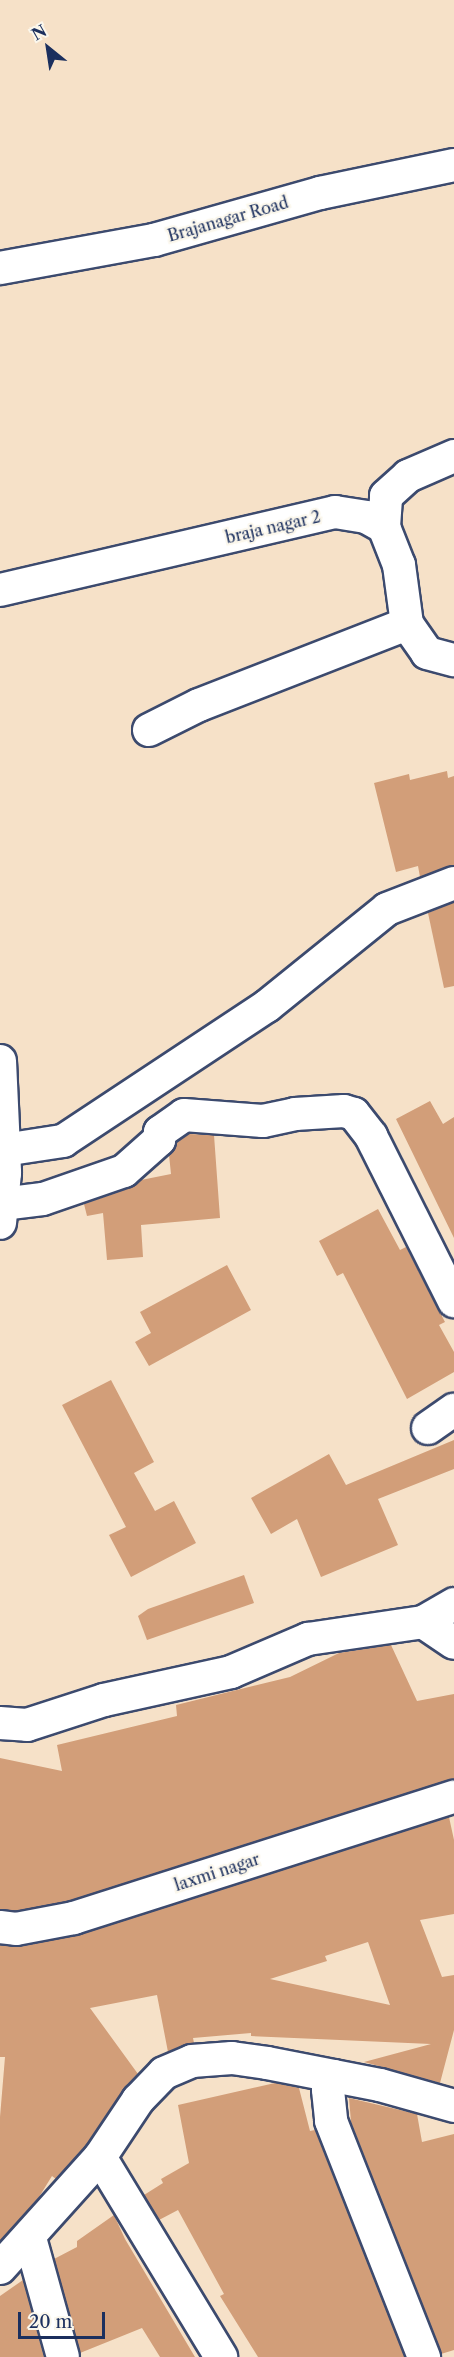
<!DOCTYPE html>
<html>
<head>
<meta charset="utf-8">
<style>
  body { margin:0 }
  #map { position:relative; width:454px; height:2357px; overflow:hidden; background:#f6e1c8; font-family:"Libre Caslon Text",serif }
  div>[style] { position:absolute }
  .building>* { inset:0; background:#d29e79 }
  .roads { filter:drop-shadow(2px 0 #3c4a6e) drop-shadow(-2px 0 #3c4a6e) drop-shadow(0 2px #3c4a6e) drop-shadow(0 -2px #3c4a6e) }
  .minor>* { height:32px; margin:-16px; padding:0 16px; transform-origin:16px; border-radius:16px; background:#fff }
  span { translate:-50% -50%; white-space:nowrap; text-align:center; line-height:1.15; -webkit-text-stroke:4.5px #fbf7ec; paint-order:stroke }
  .street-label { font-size:16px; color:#1b2f5e }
  .north { position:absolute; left:18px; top:18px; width:60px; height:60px; -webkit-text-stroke:4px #fbf7ec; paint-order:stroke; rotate:330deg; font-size:16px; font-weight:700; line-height:24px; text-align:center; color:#1b2f5e }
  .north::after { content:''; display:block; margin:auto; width:21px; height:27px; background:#1b2f5e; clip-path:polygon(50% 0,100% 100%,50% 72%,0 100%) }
  .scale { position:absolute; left:18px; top:2312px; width:87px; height:27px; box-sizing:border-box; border:3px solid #1b2f5e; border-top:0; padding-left:8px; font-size:18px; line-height:21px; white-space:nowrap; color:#1b2f5e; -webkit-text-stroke:4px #fbf7ec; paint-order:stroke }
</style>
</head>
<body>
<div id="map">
  <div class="building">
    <div style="clip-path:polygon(447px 771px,448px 778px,454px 776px,454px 865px,420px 877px,418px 866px,396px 872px,374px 783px,409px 774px,410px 780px)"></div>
    <div style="clip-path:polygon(454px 902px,454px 986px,444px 988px,428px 913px)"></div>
    <div style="clip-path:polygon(430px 1101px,443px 1124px,454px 1117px,454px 1238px,396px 1119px)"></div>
    <div style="clip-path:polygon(189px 1134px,214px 1135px,220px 1218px,141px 1225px,143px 1257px,107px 1260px,103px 1213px,87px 1216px,84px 1204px,130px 1188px,141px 1180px,171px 1174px,169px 1155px,177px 1142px)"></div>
    <div style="clip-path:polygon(378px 1209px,400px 1250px,406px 1247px,445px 1322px,439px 1325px,454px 1352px,454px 1372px,407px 1399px,343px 1273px,337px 1276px,319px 1241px)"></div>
    <div style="clip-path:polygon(227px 1265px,251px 1310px,149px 1366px,135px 1342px,151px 1333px,140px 1312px)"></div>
    <div style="clip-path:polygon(111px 1380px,154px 1462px,134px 1473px,155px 1511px,174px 1501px,196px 1543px,131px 1577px,109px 1535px,126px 1527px,62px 1405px)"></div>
    <div style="clip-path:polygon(454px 1440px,454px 1469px,378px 1499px,398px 1545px,321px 1577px,297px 1519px,271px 1534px,251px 1498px,329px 1454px,346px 1485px)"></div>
    <div style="clip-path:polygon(244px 1575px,254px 1603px,147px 1640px,138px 1616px,148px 1609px)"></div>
    <div style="clip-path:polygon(391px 1645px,417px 1701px,454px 1694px,454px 1780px,70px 1901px,15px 1911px,0 1909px,0 1758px,62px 1771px,57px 1745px,177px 1716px,176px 1705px,290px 1677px,339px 1653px)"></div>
    <div style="clip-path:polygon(evenodd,449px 1817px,454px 1840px,454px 1914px,420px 1920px,442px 1977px,454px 1975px,454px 2030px,440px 2083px,364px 2062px,431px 2044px,251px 2036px,251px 2033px,193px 2038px,194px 2043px,168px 2052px,157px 1995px,90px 2008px,138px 2074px,85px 2147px,56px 2179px,52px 2176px,39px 2197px,0 2241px,0 2117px,5px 2057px,0 2057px,0 1945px,19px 1947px,79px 1935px,449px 1817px,368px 1942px,390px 2005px,270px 1979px,327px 1961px,325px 1956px,368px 1942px)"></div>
    <div style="clip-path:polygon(275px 2083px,299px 2088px,310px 2131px,315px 2130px,405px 2357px,258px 2357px,220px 2296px,224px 2294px,178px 2210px,159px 2220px,144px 2195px,163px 2183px,161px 2179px,189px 2163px,178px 2105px)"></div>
    <div style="clip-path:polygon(349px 2098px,417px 2114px,422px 2142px,454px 2134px,454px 2350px,441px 2354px,351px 2122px)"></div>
    <div style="clip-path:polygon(114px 2215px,125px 2239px,195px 2357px,160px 2357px,142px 2328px,80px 2353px,54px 2259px,77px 2247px,77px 2241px)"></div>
    <div style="clip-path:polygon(23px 2280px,44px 2357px,0 2357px,0 2296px)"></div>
  </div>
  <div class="roads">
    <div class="minor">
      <div style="left:0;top:268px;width:157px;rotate:-10.3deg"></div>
      <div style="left:154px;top:240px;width:173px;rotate:-15.8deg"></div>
      <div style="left:320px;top:193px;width:137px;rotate:-11.8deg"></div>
      <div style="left:384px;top:527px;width:31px;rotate:-86deg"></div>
      <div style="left:386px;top:496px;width:30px;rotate:-42deg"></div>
      <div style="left:408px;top:476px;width:50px;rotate:-23.5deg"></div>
      <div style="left:0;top:590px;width:344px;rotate:-13.1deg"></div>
      <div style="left:335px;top:512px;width:31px;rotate:9deg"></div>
      <div style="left:366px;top:517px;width:21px;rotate:29deg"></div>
      <div style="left:384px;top:527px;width:41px;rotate:68.5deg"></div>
      <div style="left:399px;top:565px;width:60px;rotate:82.3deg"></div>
      <div style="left:407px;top:624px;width:35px;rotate:55deg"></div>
      <div style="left:427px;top:653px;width:28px;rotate:15deg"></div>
      <div style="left:149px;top:730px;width:56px;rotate:-26.6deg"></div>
      <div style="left:199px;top:705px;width:223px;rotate:-21.3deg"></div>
      <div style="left:0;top:1061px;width:112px;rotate:87.4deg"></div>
      <div style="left:5px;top:1173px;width:50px;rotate:95.7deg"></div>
      <div style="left:4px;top:1150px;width:60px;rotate:-8.7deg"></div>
      <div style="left:63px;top:1141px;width:245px;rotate:-33.5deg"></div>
      <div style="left:267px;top:1006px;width:154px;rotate:-38.9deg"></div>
      <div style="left:387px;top:909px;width:72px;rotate:-21.2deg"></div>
      <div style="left:2px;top:1204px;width:41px;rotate:-7deg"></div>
      <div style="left:43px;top:1199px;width:86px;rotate:-19.1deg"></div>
      <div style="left:124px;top:1171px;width:47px;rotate:-41.5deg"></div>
      <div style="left:159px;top:1140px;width:8px;rotate:-83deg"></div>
      <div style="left:160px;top:1132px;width:29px;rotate:-35deg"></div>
      <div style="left:184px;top:1115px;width:79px;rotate:4.3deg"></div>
      <div style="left:263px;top:1121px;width:33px;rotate:-12deg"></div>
      <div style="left:295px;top:1114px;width:49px;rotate:-3.5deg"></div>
      <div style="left:344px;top:1111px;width:10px;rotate:17deg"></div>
      <div style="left:354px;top:1114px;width:28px;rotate:52deg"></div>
      <div style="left:371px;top:1136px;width:185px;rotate:63.3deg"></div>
      <div style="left:428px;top:1428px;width:32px;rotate:-35deg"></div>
      <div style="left:423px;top:1622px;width:36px;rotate:-30deg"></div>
      <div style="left:0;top:1723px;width:27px;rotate:4deg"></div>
      <div style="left:27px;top:1725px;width:81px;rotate:-18deg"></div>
      <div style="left:104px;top:1700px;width:130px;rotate:-12.4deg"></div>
      <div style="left:231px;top:1672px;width:84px;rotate:-23.2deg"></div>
      <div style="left:308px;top:1639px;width:116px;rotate:-8.4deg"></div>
      <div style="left:423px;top:1622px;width:37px;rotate:34deg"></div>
      <div style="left:0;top:1927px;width:16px;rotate:7deg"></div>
      <div style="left:16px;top:1929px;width:59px;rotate:-10.7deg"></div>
      <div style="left:74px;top:1918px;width:399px;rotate:-17.7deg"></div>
      <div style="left:334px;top:2076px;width:15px;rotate:113deg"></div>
      <div style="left:328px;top:2090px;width:31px;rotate:84deg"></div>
      <div style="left:331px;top:2121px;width:254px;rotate:68.5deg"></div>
      <div style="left:100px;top:2157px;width:234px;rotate:58.8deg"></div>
      <div style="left:30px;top:2238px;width:123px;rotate:74.5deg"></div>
      <div style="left:0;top:2268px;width:149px;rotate:-48deg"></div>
      <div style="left:100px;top:2157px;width:69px;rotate:-56.3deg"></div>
      <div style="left:138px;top:2100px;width:37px;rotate:-46deg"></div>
      <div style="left:164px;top:2073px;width:30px;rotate:-23deg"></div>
      <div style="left:192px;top:2061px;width:40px;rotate:-4.3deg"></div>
      <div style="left:232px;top:2058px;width:35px;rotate:8deg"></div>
      <div style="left:267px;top:2063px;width:115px;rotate:11deg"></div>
      <div style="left:380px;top:2085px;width:77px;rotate:15.8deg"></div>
    </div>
  </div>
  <div class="street-label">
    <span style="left:228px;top:219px;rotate:-16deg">Brajanagar Road</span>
    <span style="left:273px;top:527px;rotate:-13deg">braja nagar 2</span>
    <span style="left:217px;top:1872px;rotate:-18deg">laxmi nagar</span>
  </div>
  <div class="north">N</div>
  <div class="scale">20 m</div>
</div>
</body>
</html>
